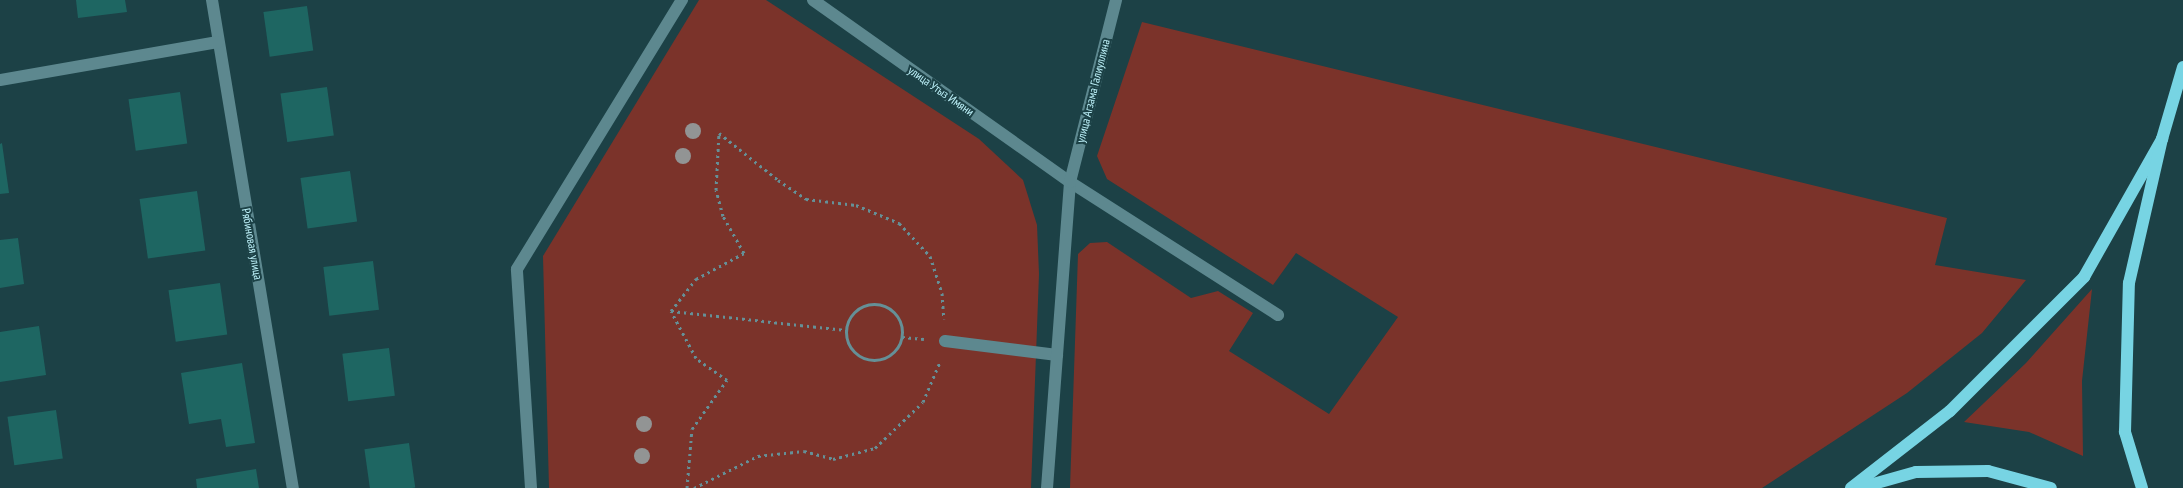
<!DOCTYPE html>
<html>
<head>
<meta charset="utf-8">
<style>
  body { margin:0 }
  #map { position:relative; width:2183px; height:488px; overflow:hidden; background:#1c4146; font-family:"PT Sans Narrow",sans-serif }
  div>[style] { position:absolute }
  .green>* { inset:0; background:#7b332a }
  .building>* { inset:0; background:#1e6662; transform-origin:0 0 }
  .path>* { height:3px; margin-top:-1.5px; transform-origin:0; background:repeating-linear-gradient(90deg,#659097 0 2.5px,transparent 0 6.5px) }
  .path>.ring { margin:-1.5px; padding:0; box-sizing:content-box; background:none; border:3px solid #659097; border-radius:50% }
  .minor>* { height:12px; margin:-6px; padding:0 6px; transform-origin:6px; border-radius:6px; background:#5d888f }
  .major>* { height:12px; margin:-6px; padding:0 6px; transform-origin:6px; border-radius:6px; background:#77d4e3 }
  .trees>* { width:16px; height:16px; margin:-8px; border-radius:50%; background:#929494 }
  span { translate:-50% -50%; white-space:nowrap; text-align:center; line-height:1.15; -webkit-text-stroke:4px #1c4146; paint-order:stroke }
  .street-label { font-size:12px; color:#bef2fa }
</style>
</head>
<body>
<div id="map">
  <div class="green">
    <div style="clip-path:polygon(699px 0,766px 0,979px 139px,1023px 180px,1037px 225px,1039px 274px,1031px 488px,549px 488px,543px 256px)"></div>
    <div style="clip-path:polygon(1142px 22px,1947px 218px,1935px 265px,2026px 280px,1982px 333px,1907px 393px,1762px 488px,1070px 488px,1078px 254px,1090px 243px,1107px 242px,1191px 298px,1218px 291px,1253px 313px,1229px 351px,1329px 414px,1398px 317px,1296px 253px,1273px 285px,1107px 179px,1097px 156px)"></div>
    <div style="clip-path:polygon(2092px 289px,2082px 381px,2083px 456px,2029px 432px,1964px 422px,2026px 363px)"></div>
  </div>
  <div class="building">
    <div style="clip-path:polygon(76px 0,125px 0,127px 12px,78px 18px)"></div>
    <div style="left:307px;top:6px;width:45px;height:44px;rotate:82deg"></div>
    <div style="left:327px;top:87px;width:49px;height:47px;rotate:82deg"></div>
    <div style="left:180px;top:92px;width:52px;height:52px;rotate:82deg"></div>
    <div style="clip-path:polygon(2px 143px,9px 193px,0 194px,0 144px)"></div>
    <div style="left:350px;top:171px;width:51px;height:50px;rotate:82deg"></div>
    <div style="left:197px;top:191px;width:60px;height:58px;rotate:82deg"></div>
    <div style="clip-path:polygon(18px 238px,24px 284px,0 288px,0 240px)"></div>
    <div style="left:373px;top:261px;width:49px;height:50px;rotate:83deg"></div>
    <div style="left:220px;top:283px;width:52px;height:52px;rotate:82deg"></div>
    <div style="clip-path:polygon(39px 326px,46px 375px,0 382px,0 332px)"></div>
    <div style="left:389px;top:348px;width:48px;height:47px;rotate:83deg"></div>
    <div style="clip-path:polygon(242px 363px,255px 443px,226px 447px,221px 419px,189px 424px,181px 373px)"></div>
    <div style="left:56px;top:410px;width:49px;height:49px;rotate:82deg"></div>
    <div style="left:409px;top:443px;width:45px;height:45px;rotate:82deg"></div>
    <div style="clip-path:polygon(256px 469px,259px 488px,197px 488px,196px 479px)"></div>
  </div>
  <div class="path">
    <div class="ring" style="left:846px;top:304px;width:53px;height:53px"></div>
    <div style="left:671px;top:311px;width:176px;rotate:6.2deg"></div>
    <div style="left:902px;top:337px;width:22px;rotate:5deg"></div>
    <div style="left:687px;top:488px;width:59px;rotate:-85.2deg"></div>
    <div style="left:692px;top:429px;width:60px;rotate:-54.5deg"></div>
    <div style="left:727px;top:380px;width:38px;rotate:-145deg"></div>
    <div style="left:696px;top:358px;width:53px;rotate:-118deg"></div>
    <div style="left:671px;top:311px;width:41px;rotate:-52deg"></div>
    <div style="left:696px;top:279px;width:55px;rotate:-28.4deg"></div>
    <div style="left:744px;top:253px;width:43px;rotate:-119.6deg"></div>
    <div style="left:723px;top:216px;width:27px;rotate:-105deg"></div>
    <div style="left:716px;top:190px;width:57px;rotate:-87deg"></div>
    <div style="left:719px;top:133px;width:75px;rotate:38.5deg"></div>
    <div style="left:778px;top:180px;width:34px;rotate:34deg"></div>
    <div style="left:806px;top:199px;width:50px;rotate:6.8deg"></div>
    <div style="left:856px;top:205px;width:47px;rotate:22.7deg"></div>
    <div style="left:899px;top:223px;width:45px;rotate:46.8deg"></div>
    <div style="left:930px;top:256px;width:39px;rotate:72deg"></div>
    <div style="left:942px;top:293px;width:26px;rotate:86deg"></div>
    <div style="left:694px;top:488px;width:72px;rotate:-26.6deg"></div>
    <div style="left:758px;top:456px;width:46px;rotate:-6.2deg"></div>
    <div style="left:804px;top:451px;width:30px;rotate:15deg"></div>
    <div style="left:833px;top:459px;width:43px;rotate:-14.7deg"></div>
    <div style="left:875px;top:448px;width:66px;rotate:-43.8deg"></div>
    <div style="left:923px;top:402px;width:43px;rotate:-67deg"></div>
  </div>
  <div class="minor">
    <div style="left:212px;top:0;width:495px;rotate:80.6deg"></div>
    <div style="left:813px;top:0;width:315px;rotate:35.3deg"></div>
    <div style="left:1070px;top:182px;width:247px;rotate:32.6deg"></div>
    <div style="left:0;top:80px;width:221px;rotate:-9.9deg"></div>
    <div style="left:945px;top:341px;width:113px;rotate:7.1deg"></div>
    <div style="left:531px;top:488px;width:219px;rotate:-93.7deg"></div>
    <div style="left:517px;top:269px;width:316px;rotate:-58.5deg"></div>
    <div style="left:1047px;top:488px;width:307px;rotate:-85.7deg"></div>
    <div style="left:1070px;top:182px;width:188px;rotate:-75.8deg"></div>
  </div>
  <div class="major">
    <div style="left:1851px;top:488px;width:125px;rotate:-37.9deg"></div>
    <div style="left:1950px;top:411px;width:190px;rotate:-45deg"></div>
    <div style="left:2084px;top:277px;width:159px;rotate:-60.5deg"></div>
    <div style="left:1859px;top:488px;width:59px;rotate:-15.7deg"></div>
    <div style="left:1916px;top:472px;width:72px;rotate:-0.8deg"></div>
    <div style="left:1988px;top:471px;width:65px;rotate:15.1deg"></div>
    <div style="left:2142px;top:488px;width:59px;rotate:-106.9deg"></div>
    <div style="left:2125px;top:432px;width:149px;rotate:-88.5deg"></div>
    <div style="left:2129px;top:283px;width:148px;rotate:-77.1deg"></div>
    <div style="left:2162px;top:139px;width:75px;rotate:-73.7deg"></div>
  </div>
  <div class="trees">
    <div style="left:693px;top:131px"></div>
    <div style="left:683px;top:156px"></div>
    <div style="left:644px;top:424px"></div>
    <div style="left:642px;top:456px"></div>
  </div>
  <div class="street-label">
    <span style="left:941px;top:91px;rotate:35deg">улица Утыз Имяни</span>
    <span style="left:1093px;top:91px;rotate:-76deg">улица Агзама Галиуллина</span>
    <span style="left:252px;top:244px;rotate:80deg">Рябиновая улица</span>
  </div>
</div>
</body>
</html>
